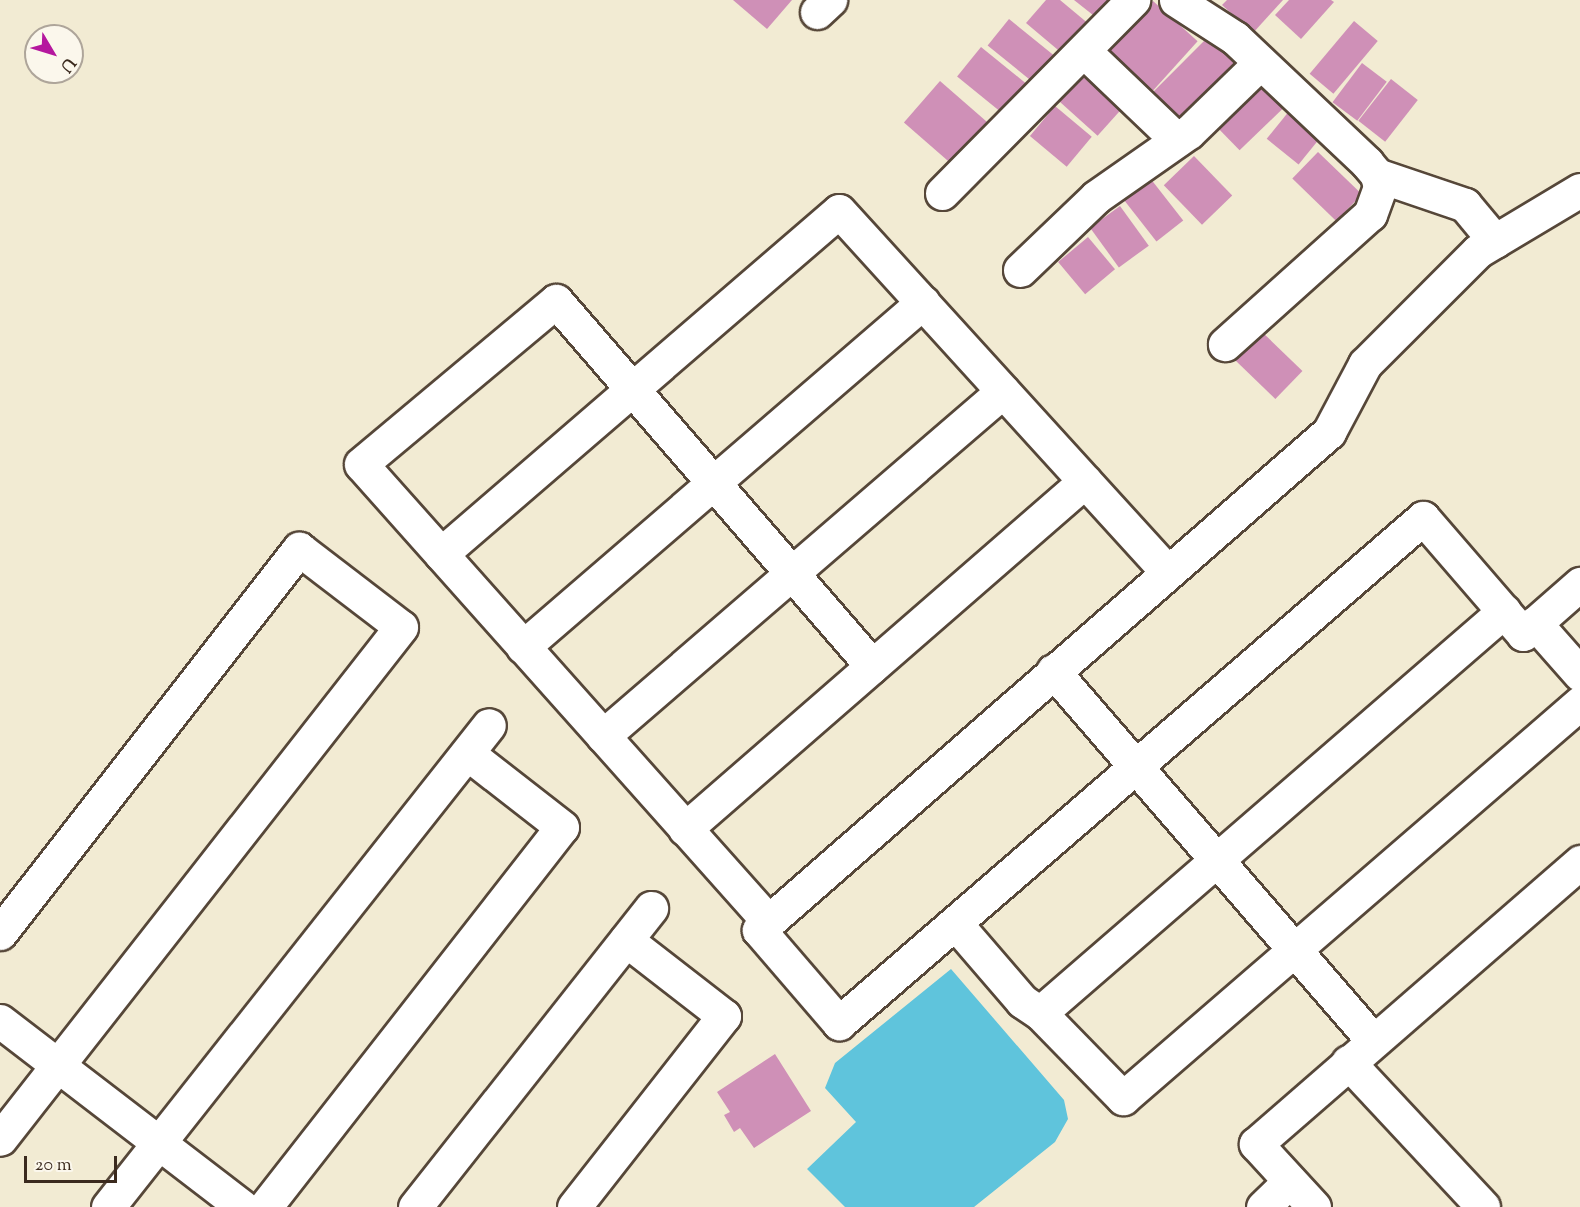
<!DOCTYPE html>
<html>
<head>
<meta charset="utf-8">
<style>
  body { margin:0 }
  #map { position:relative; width:1580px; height:1207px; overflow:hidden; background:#f2ebd3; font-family:"Sorts Mill Goudy",serif }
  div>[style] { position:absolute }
  .water>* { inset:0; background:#5fc4dc }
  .building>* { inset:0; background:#cf90b7; transform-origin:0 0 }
  .roads { filter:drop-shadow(2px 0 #564739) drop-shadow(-2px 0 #564739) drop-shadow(0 2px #564739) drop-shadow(0 -2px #564739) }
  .minor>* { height:33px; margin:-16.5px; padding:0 16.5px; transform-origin:16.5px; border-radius:16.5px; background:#fff }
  span { translate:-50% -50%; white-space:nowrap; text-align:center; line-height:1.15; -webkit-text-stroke:6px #fbf7ec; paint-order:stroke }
  .north { position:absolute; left:24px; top:24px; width:60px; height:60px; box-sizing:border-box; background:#fbf7ec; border:2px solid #aea59a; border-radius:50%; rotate:128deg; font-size:16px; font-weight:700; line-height:24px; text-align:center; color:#3b2a1e }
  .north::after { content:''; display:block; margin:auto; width:21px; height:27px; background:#b5179e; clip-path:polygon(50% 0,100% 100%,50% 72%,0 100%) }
  .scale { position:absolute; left:24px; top:1156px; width:93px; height:27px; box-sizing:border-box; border:3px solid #3b2a1e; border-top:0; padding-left:8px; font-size:18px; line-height:21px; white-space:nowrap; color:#3b2a1e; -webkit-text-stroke:4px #fbf7ec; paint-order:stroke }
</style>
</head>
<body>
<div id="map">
  <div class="water">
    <div style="clip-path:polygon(951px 969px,1064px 1100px,1068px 1119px,1055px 1142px,974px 1207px,845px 1207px,807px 1169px,856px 1122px,825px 1088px,835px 1063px)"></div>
  </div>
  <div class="building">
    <div style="clip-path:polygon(733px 0,792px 0,767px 29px)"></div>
    <div style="clip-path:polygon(1046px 0,1060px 0,1090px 25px,1064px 55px,1026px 23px)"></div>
    <div style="clip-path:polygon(1074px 0,1113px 0,1098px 19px)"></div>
    <div style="clip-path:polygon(1227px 0,1283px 0,1253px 33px,1222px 5px)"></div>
    <div style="clip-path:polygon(1289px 0,1331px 0,1334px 2px,1301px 39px,1275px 15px)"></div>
    <div style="left:1153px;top:1px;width:60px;height:79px;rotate:42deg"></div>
    <div style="left:1009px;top:19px;width:58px;height:34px;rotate:39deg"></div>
    <div style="left:1354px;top:21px;width:31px;height:69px;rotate:40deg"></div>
    <div style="left:1216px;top:29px;width:52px;height:89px;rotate:45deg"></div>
    <div style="left:981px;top:47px;width:63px;height:38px;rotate:39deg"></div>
    <div style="left:1362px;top:63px;width:31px;height:49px;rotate:37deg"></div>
    <div style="left:1085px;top:72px;width:52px;height:39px;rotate:42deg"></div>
    <div style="left:1267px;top:78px;width:33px;height:70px;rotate:46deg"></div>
    <div style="left:1391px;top:79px;width:34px;height:53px;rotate:38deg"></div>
    <div style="left:940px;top:81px;width:62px;height:55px;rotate:41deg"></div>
    <div style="left:1055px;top:106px;width:48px;height:39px;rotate:40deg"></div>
    <div style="left:1290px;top:110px;width:41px;height:37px;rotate:39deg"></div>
    <div style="left:1318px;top:152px;width:61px;height:37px;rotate:44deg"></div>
    <div style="left:1194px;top:156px;width:55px;height:42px;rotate:46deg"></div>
    <div style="left:1150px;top:178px;width:54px;height:34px;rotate:52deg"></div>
    <div style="left:1120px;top:206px;width:49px;height:37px;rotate:54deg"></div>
    <div style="left:1088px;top:237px;width:42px;height:39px;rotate:50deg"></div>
    <div style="left:1260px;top:330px;width:59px;height:39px;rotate:44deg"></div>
    <div style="clip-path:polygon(775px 1054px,811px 1111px,754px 1148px,740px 1128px,734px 1132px,724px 1115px,730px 1112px,717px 1092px)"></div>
  </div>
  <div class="roads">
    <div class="minor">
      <div style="left:1176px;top:0;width:70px;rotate:32.8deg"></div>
      <div style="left:1235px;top:38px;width:182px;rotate:43.4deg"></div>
      <div style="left:1367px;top:163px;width:16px;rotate:50deg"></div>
      <div style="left:1377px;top:175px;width:12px;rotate:76deg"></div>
      <div style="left:1380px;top:187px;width:29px;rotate:110deg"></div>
      <div style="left:1370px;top:214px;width:195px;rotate:138.1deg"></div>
      <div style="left:817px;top:12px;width:18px;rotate:-43deg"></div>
      <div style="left:1085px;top:52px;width:127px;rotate:43.7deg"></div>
      <div style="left:1377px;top:175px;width:93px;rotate:18.8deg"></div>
      <div style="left:1465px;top:205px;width:47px;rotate:50.2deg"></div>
      <div style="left:1580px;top:190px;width:119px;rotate:149.1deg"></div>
      <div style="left:1478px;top:251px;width:160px;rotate:135deg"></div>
      <div style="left:1365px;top:364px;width:77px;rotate:117.9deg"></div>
      <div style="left:1329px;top:432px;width:757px;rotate:138.86deg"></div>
      <div style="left:759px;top:930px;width:123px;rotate:49.3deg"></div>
      <div style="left:839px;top:1023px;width:772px;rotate:-40.85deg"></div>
      <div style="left:1423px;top:518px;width:153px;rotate:49.2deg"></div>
      <div style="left:1523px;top:634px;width:76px;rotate:-41.3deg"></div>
      <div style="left:942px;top:193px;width:272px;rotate:-45.3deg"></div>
      <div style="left:1020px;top:270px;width:105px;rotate:-43.8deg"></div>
      <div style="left:1096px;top:197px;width:113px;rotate:-35deg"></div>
      <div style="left:1189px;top:132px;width:99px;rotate:-44.2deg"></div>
      <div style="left:441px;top:554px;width:525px;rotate:-40.76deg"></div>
      <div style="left:839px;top:211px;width:488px;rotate:47.7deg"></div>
      <div style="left:1535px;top:623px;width:68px;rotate:48.6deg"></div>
      <div style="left:523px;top:647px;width:528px;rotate:-40.78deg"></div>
      <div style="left:1053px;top:671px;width:488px;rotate:49.1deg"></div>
      <div style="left:603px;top:736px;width:528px;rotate:-40.78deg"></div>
      <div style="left:685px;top:829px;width:530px;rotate:-41.02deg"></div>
      <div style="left:769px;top:922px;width:613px;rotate:-131.7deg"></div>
      <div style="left:361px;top:464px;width:254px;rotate:-39.9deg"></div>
      <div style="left:556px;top:301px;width:483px;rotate:49.1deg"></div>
      <div style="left:955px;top:923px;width:103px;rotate:49.3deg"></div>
      <div style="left:1022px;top:1001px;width:22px;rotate:34deg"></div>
      <div style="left:1040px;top:1013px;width:119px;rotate:45.7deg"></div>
      <div style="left:1123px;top:1098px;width:604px;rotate:-40.84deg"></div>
      <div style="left:0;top:933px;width:487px;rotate:-52.1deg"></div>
      <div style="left:299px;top:549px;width:128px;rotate:37.4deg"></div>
      <div style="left:401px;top:627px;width:650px;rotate:128.07deg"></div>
      <div style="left:1040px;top:1013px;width:614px;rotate:-40.9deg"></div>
      <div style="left:0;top:1021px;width:305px;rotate:37.5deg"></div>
      <div style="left:1348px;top:1062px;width:198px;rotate:47deg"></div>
      <div style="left:108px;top:1207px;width:614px;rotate:-51.68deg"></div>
      <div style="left:265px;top:1207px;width:482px;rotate:-52deg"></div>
      <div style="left:562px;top:827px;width:120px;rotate:-142.1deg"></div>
      <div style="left:415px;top:1207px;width:381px;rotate:-51.7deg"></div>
      <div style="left:574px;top:1207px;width:243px;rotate:-51.9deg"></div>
      <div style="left:724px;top:1016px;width:124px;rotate:-142.2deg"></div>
      <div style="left:1263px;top:1207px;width:37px;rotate:-44deg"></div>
      <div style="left:1314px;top:1207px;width:86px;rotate:-132.6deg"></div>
      <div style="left:1256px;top:1144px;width:430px;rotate:-41deg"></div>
    </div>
  </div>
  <div class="north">U</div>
  <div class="scale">20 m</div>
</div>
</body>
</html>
